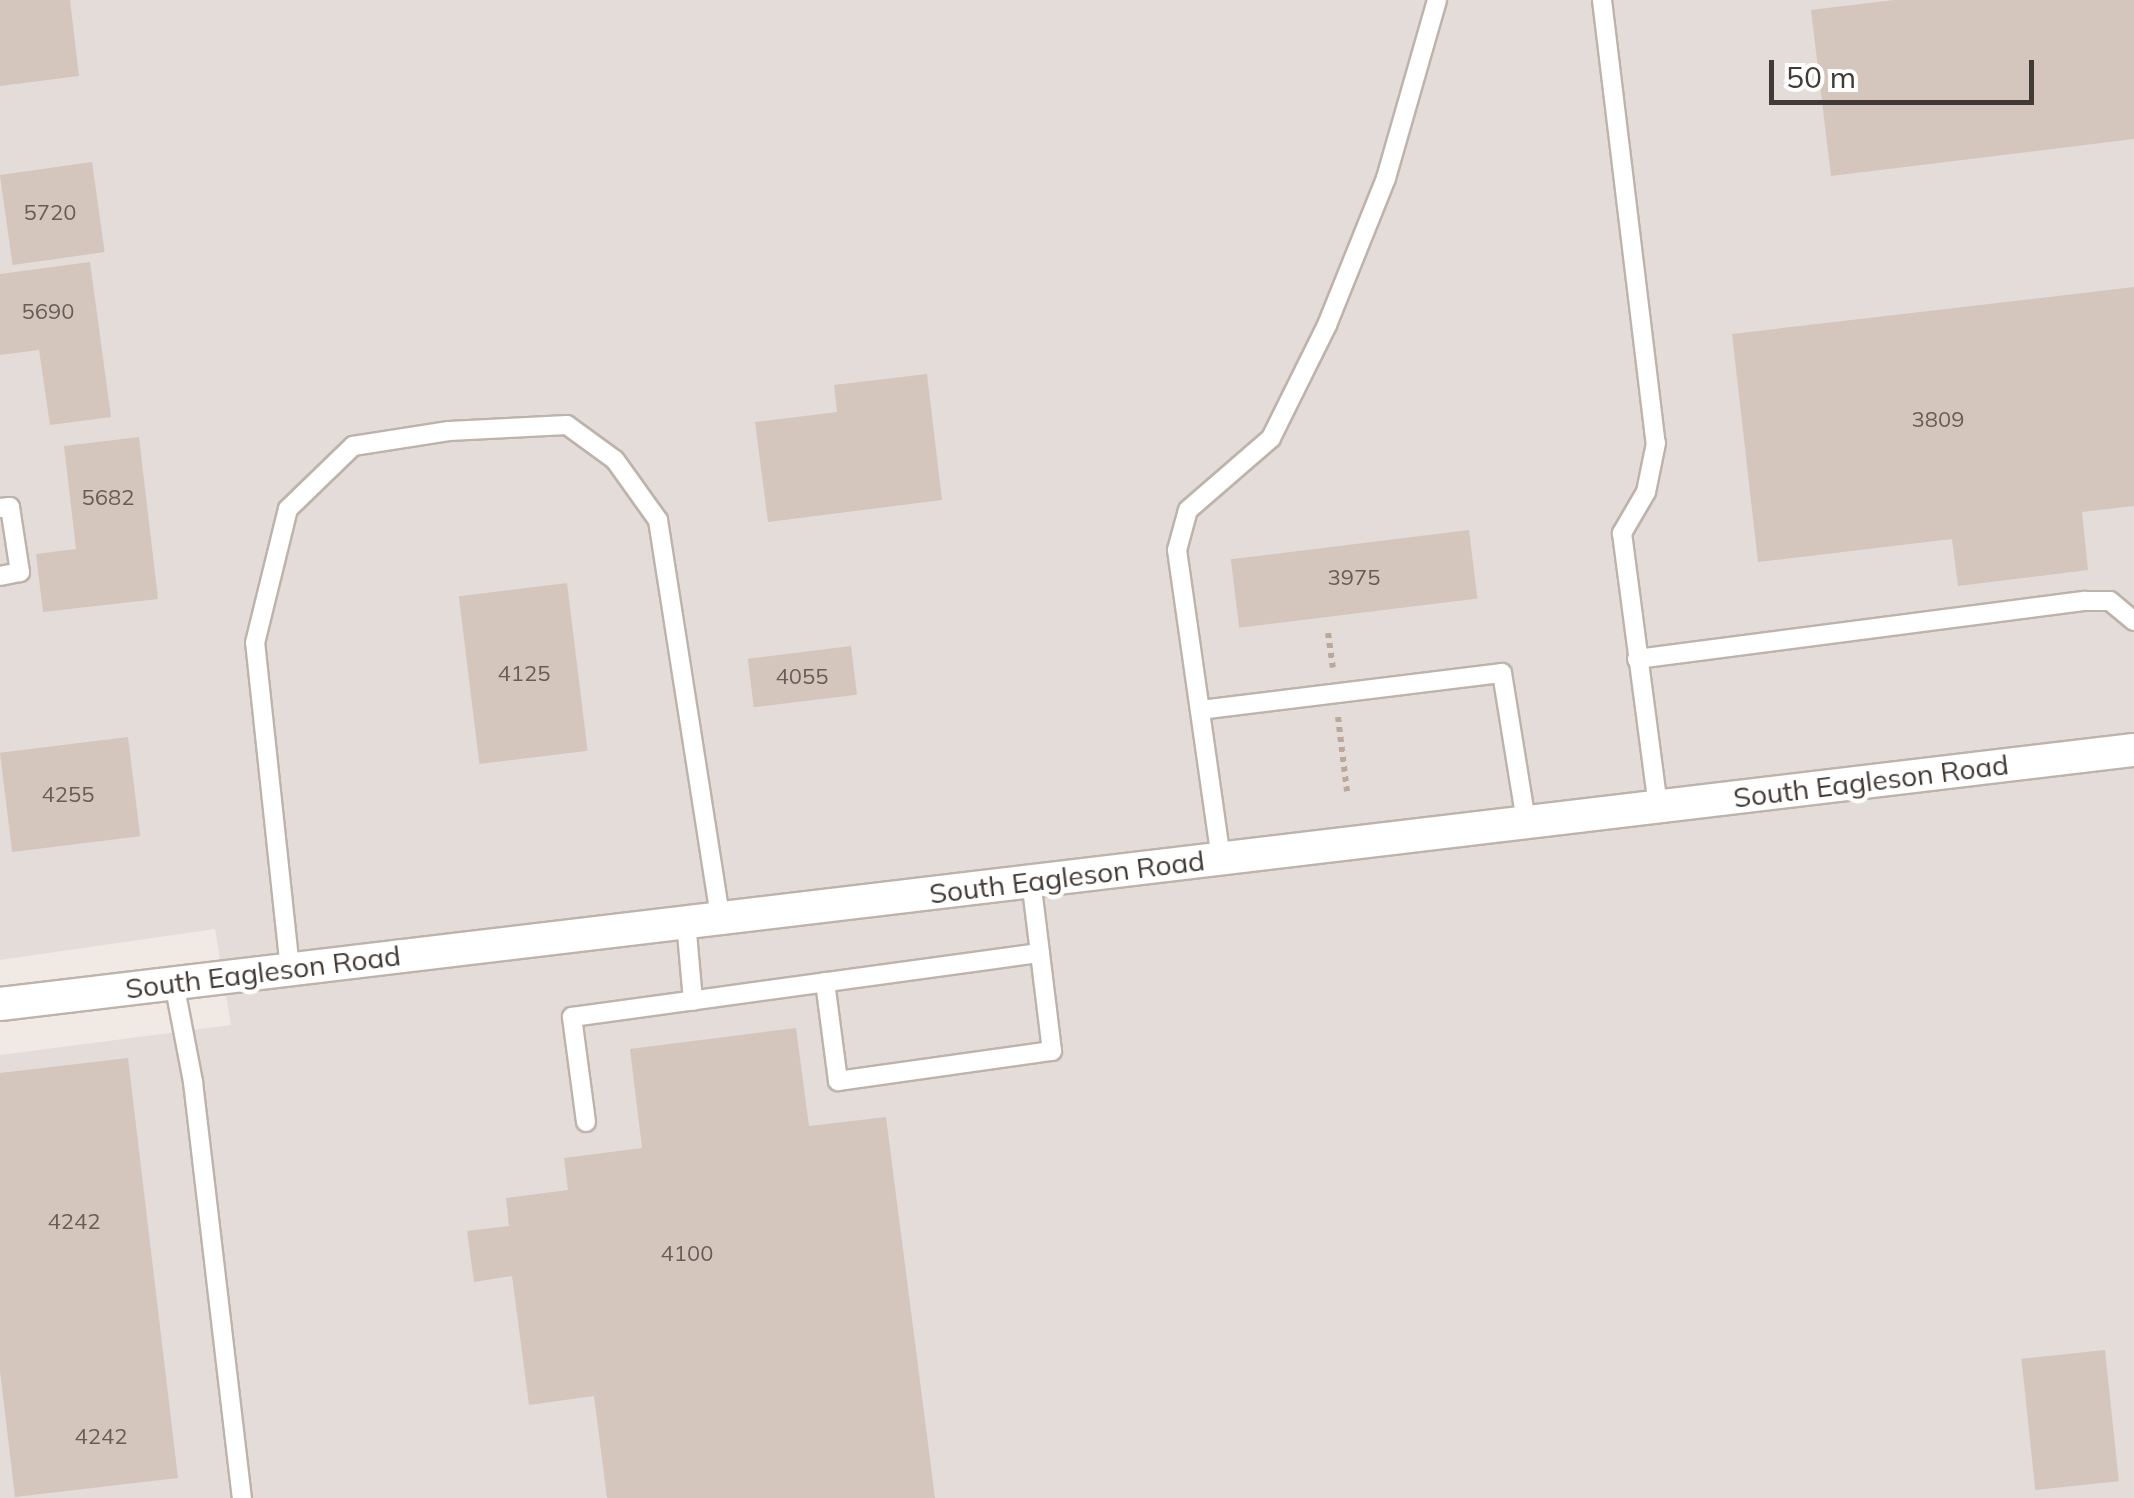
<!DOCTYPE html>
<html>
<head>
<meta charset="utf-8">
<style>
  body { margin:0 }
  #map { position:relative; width:2134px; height:1498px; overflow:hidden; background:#f1eae4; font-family:Mulish,sans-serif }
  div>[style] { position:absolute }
  .industrial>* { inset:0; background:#e3dcd9 }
  .building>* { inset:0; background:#d5c6bd; transform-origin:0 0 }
  .path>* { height:6px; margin-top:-3px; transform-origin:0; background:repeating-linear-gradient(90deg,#bca899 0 5px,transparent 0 10px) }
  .roads { filter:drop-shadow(2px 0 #beb3aa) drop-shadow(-2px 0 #beb3aa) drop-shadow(0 2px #beb3aa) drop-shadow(0 -2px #beb3aa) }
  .service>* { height:18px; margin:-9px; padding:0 9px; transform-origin:9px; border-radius:9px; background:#fff }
  .minor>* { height:32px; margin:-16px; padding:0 16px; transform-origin:16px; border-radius:16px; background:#fff }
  span { translate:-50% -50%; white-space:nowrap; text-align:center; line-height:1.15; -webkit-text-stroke:9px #fff; paint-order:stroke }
  .number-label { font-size:22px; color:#675d56 }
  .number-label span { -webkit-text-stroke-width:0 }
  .street-label { font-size:28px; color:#423a34 }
  .scale { position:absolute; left:1769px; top:60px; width:265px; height:45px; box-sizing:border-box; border:5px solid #423a34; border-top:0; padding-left:12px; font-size:30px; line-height:35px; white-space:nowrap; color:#423a34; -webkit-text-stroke:8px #fff; paint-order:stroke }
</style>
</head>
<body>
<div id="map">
  <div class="industrial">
    <div style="clip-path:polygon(0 0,2134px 0,2134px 1498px,0 1498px,0 1055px,231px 1025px,215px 929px,0 960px)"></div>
  </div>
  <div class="building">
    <div style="clip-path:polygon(0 0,70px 0,79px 76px,0 86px)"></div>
    <div style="clip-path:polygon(1894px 0,2134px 0,2134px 139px,1831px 176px,1811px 10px)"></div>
    <div style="left:92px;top:162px;width:91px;height:93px;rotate:82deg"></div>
    <div style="clip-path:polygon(90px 262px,111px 417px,50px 425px,39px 350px,0 355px,0 274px)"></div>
    <div style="clip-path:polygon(2134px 287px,2134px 506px,2082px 512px,2088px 570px,1958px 586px,1952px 539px,1758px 562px,1732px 334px)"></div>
    <div style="clip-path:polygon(927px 374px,942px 500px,768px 522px,755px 422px,837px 412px,834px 385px)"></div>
    <div style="clip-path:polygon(139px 437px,158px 599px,43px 612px,36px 554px,76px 549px,64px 446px)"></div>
    <div style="left:1469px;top:530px;width:69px;height:240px;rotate:83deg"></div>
    <div style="left:567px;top:583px;width:169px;height:109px;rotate:83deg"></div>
    <div style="left:851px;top:646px;width:49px;height:104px;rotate:83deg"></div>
    <div style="left:128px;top:737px;width:100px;height:129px;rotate:83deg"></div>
    <div style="clip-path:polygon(796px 1028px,809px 1126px,886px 1117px,935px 1498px,607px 1498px,594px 1396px,529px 1405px,512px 1276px,474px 1282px,467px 1231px,509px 1226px,506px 1198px,568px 1190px,564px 1158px,642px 1148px,630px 1049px)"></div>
    <div style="clip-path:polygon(128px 1058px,178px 1478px,15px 1497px,0 1371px,0 1073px)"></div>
    <div style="left:2105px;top:1350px;width:132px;height:84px;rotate:84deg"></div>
  </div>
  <div class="path">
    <div style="left:1328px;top:633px;width:35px;rotate:82deg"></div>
    <div style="left:1338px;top:717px;width:75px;rotate:83.1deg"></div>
  </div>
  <div class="roads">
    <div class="service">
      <div style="left:1602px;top:0;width:446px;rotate:83.1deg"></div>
      <div style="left:1656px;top:443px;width:50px;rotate:101.5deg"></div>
      <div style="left:1646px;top:492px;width:48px;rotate:120.3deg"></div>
      <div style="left:1622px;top:533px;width:276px;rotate:82.5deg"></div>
      <div style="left:0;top:508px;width:10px;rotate:-6deg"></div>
      <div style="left:10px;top:507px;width:66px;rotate:81.3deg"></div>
      <div style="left:20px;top:572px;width:20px;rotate:169deg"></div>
      <div style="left:1637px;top:659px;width:452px;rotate:-7.4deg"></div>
      <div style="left:2085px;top:601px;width:25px"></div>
      <div style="left:2110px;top:601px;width:31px;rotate:40deg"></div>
      <div style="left:1200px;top:710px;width:304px;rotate:-7deg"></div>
      <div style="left:1502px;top:673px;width:151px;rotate:80.8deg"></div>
      <div style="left:1221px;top:859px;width:312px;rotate:-98.1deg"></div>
      <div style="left:1177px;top:550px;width:41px;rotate:-74.6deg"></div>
      <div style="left:1188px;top:510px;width:110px;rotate:-40.9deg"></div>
      <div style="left:1271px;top:438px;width:126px;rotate:-63.6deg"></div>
      <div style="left:1327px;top:325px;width:158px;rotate:-68.1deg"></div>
      <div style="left:1386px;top:178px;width:185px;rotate:-74deg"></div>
      <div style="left:686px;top:922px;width:79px;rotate:84.9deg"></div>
      <div style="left:290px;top:969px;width:328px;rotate:-96.1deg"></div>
      <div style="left:255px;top:643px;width:138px;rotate:-76.2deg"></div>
      <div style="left:288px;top:509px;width:91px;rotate:-44.1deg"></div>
      <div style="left:353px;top:446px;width:97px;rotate:-8.9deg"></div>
      <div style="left:449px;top:431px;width:118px;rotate:-2.9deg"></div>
      <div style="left:567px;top:425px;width:59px;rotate:36.1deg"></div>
      <div style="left:615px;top:460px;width:74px;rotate:54.4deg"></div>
      <div style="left:658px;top:520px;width:403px;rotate:81.1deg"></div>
      <div style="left:825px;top:982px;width:100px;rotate:82.5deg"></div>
      <div style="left:838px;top:1081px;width:216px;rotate:-8deg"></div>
      <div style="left:1052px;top:1051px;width:171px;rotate:-97deg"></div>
      <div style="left:174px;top:983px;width:101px;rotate:79.1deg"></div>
      <div style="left:193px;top:1082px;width:419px;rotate:83.3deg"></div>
      <div style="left:586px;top:1122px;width:106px;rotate:-97.6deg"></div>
      <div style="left:572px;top:1017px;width:472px;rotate:-7.8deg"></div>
    </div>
    <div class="minor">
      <div style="left:0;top:1004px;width:2149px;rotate:-6.79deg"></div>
    </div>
  </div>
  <div class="number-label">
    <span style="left:50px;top:213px">5720</span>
    <span style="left:48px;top:312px">5690</span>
    <span style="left:1938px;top:420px">3809</span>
    <span style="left:108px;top:498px">5682</span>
    <span style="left:1354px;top:578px">3975</span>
    <span style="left:524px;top:674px">4125</span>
    <span style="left:802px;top:677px">4055</span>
    <span style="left:68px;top:795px">4255</span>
    <span style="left:74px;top:1222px">4242</span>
    <span style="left:687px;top:1254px">4100</span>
    <span style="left:101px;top:1437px">4242</span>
  </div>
  <div class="street-label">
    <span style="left:1871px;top:781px;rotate:-7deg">South Eagleson Road</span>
    <span style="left:1067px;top:877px;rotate:-7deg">South Eagleson Road</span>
    <span style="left:263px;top:972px;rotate:-7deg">South Eagleson Road</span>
  </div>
  <div class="scale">50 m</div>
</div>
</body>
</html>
